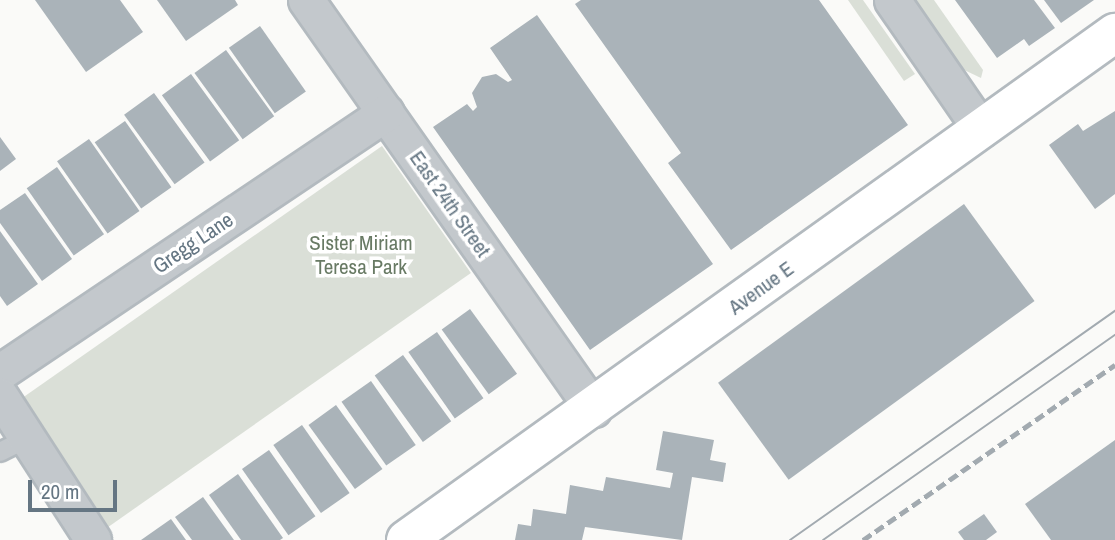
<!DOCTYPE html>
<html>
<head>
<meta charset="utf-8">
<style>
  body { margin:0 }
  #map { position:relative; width:1115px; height:540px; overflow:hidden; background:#fafaf8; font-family:"Archivo Narrow",sans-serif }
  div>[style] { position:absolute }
  .green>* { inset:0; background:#dadfd7; transform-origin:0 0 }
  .building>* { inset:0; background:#aab3b9; transform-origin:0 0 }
  .roads { filter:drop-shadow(2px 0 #b3babf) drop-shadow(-2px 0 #b3babf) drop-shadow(0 2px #b3babf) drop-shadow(0 -2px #b3babf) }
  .service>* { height:18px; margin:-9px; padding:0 9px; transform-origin:9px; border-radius:9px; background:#c3c8cc }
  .minor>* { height:35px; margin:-17.5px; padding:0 17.5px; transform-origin:17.5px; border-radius:17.5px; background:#c3c8cc }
  .secondary>* { height:38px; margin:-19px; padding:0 19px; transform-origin:19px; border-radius:19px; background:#fff }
  .tram>* { height:2px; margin:-1px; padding:0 1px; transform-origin:1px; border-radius:1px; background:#a2aab0 }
  .rail>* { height:5px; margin-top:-2.5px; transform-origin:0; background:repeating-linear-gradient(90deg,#a2aab0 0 10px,transparent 0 15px) }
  span { translate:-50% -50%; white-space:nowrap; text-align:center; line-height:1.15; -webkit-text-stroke:7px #fff; paint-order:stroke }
  .street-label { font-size:21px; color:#657683 }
  .park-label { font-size:21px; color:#687a64 }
  .scale { position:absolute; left:28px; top:480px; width:89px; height:32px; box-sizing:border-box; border:4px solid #657683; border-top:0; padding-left:9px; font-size:21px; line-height:24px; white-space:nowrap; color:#657683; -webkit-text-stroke:5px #fff; paint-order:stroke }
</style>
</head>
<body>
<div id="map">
  <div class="green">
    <div style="clip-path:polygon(848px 0,863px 0,915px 74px,904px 81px)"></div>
    <div style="clip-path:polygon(912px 0,934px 0,983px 70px,981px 78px,958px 67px)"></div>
    <div style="left:382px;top:146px;width:155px;height:451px;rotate:55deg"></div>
  </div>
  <div class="building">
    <div style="clip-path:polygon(35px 0,120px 0,143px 32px,86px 72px)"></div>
    <div style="clip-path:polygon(157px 0,235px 0,238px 5px,186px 41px)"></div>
    <div style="clip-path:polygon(581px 0,819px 0,908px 125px,731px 250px,668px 163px,681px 153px,575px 4px)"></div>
    <div style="clip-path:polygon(955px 0,1034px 0,1055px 28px,1029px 46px,1024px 39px,997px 58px)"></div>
    <div style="clip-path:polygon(1044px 0,1094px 0,1061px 23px)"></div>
    <div style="clip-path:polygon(537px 15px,713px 264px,590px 350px,433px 127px,467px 104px,473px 111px,477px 107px,472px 93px,482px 77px,496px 74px,508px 82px,512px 80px,490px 48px)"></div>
    <div style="left:260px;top:26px;width:80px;height:38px;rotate:55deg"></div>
    <div style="left:226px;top:50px;width:82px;height:39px;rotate:54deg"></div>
    <div style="left:191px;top:74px;width:82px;height:36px;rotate:54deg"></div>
    <div style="left:154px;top:93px;width:86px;height:37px;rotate:54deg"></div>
    <div style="clip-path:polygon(1115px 111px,1115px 194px,1095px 209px,1049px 145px,1078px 124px,1083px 131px)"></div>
    <div style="left:125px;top:121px;width:81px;height:37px;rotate:55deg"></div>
    <div style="clip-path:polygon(0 137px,16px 159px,0 171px)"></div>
    <div style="left:89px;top:139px;width:88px;height:39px;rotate:55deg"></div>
    <div style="left:57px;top:167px;width:82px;height:37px;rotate:55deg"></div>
    <div style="clip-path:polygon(25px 193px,72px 259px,42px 281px,0 223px,0 210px)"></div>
    <div style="left:964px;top:204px;width:120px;height:304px;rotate:54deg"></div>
    <div style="clip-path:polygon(0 231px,38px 284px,7px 306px,0 296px)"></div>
    <div style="left:470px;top:309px;width:80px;height:35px;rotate:54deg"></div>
    <div style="left:437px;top:332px;width:81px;height:35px;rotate:55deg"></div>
    <div style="left:403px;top:355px;width:82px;height:35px;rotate:54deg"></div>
    <div style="left:371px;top:381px;width:78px;height:36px;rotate:55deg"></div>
    <div style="left:336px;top:405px;width:79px;height:34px;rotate:54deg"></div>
    <div style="left:302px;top:425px;width:83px;height:35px;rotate:55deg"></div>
    <div style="clip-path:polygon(663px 431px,714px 440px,710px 460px,726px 463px,723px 482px,692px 477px,682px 540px,585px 527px,582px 540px,515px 540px,518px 524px,531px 526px,533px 509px,566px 514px,570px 485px,603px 491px,606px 477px,670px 488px,673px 473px,656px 470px)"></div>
    <div style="clip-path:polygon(1115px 440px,1115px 540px,1051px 540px,1025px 504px)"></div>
    <div style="left:269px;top:450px;width:81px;height:33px;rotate:55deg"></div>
    <div style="clip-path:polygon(238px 474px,283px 538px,280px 540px,241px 540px,209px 495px)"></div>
    <div style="clip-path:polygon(203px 497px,234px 540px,192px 540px,175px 517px)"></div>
    <div style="clip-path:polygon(984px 514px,997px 532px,986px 540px,964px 540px,958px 532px)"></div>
    <div style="clip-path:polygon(171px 519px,186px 540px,141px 540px)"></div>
  </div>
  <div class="roads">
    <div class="service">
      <div style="left:0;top:452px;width:27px;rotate:-27deg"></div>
    </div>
    <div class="minor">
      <div style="left:306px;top:0;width:500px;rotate:54.9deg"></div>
      <div style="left:892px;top:0;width:157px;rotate:55.4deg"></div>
      <div style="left:0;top:372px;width:465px;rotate:-33.9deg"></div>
      <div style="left:0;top:396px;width:171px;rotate:57.1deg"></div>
    </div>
    <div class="secondary">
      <div style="left:406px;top:540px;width:872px;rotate:-35.57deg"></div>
    </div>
  </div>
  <div class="tram">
    <div style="left:790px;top:540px;width:398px;rotate:-35.2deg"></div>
    <div style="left:823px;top:540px;width:357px;rotate:-35.1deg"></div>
  </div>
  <div class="rail">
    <div style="left:863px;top:540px;width:307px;rotate:-34.8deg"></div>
  </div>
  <div class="street-label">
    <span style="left:450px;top:204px;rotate:55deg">East 24th Street</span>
    <span style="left:193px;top:243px;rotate:-34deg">Gregg Lane</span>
    <span style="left:761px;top:288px;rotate:-36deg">Avenue E</span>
  </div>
  <div class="park-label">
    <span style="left:361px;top:255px">Sister Miriam<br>Teresa Park</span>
  </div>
  <div class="scale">20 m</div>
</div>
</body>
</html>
